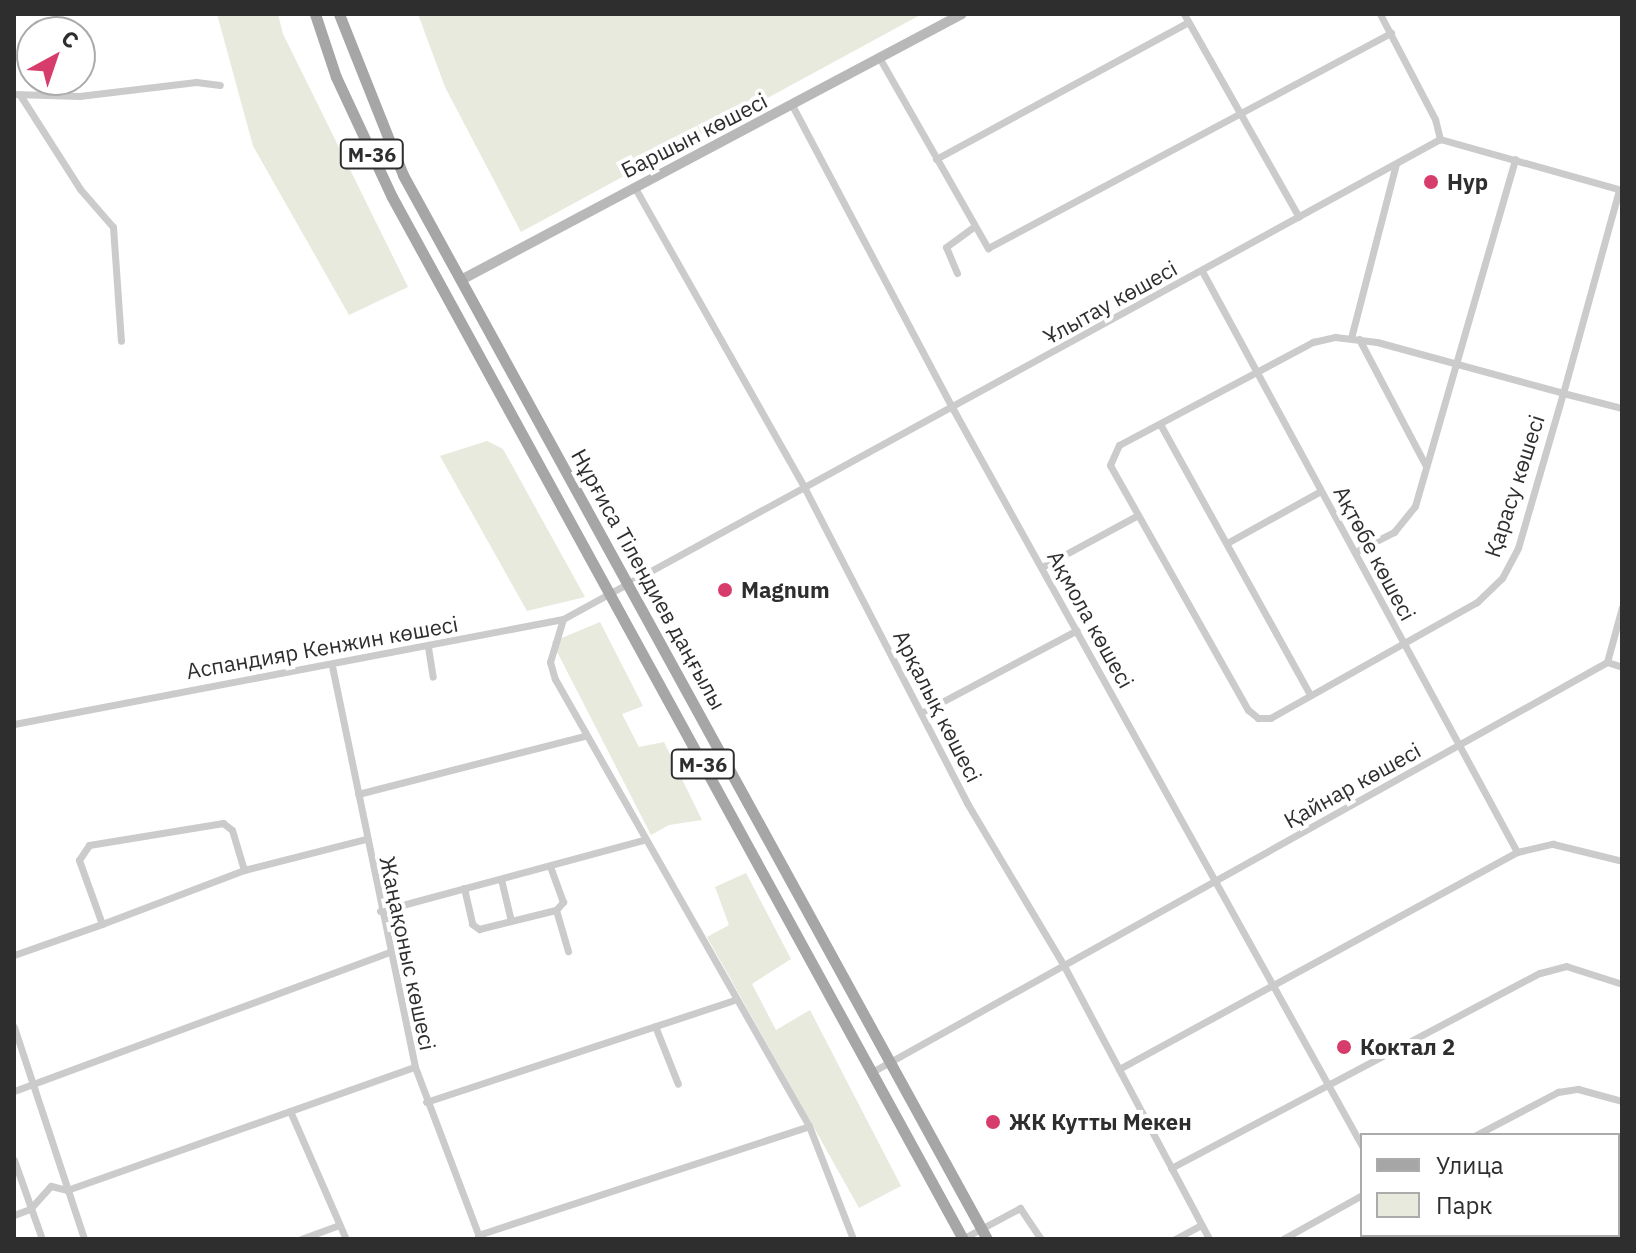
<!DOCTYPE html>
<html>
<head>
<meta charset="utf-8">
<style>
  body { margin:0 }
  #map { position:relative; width:1636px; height:1253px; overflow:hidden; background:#fff; font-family:"IBM Plex Sans",sans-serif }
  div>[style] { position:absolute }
  .green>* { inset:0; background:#e7eadc }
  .street>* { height:7px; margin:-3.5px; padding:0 3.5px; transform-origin:3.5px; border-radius:3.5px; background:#cbcbcb }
  .secondary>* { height:10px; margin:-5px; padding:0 5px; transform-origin:5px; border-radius:5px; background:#b8b8b8 }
  .primary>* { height:11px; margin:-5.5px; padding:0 5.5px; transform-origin:5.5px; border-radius:5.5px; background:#a6a6a6 }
  .dots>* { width:22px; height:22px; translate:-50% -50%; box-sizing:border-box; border:4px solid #fff; border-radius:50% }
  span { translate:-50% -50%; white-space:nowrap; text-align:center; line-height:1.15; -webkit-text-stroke:8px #fff; paint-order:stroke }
  .shield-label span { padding:2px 6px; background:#fff; border:2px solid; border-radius:6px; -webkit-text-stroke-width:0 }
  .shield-label { font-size:20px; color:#2e2e2e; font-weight:700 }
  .street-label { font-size:22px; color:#2e2e2e }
  .poi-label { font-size:22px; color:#2e2e2e; font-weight:700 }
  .left { translate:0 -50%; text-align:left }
  .frame { position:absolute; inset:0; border:16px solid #2e2e2e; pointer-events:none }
  .legend { position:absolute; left:1360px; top:1133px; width:260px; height:104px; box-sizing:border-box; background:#fff; border:2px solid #ababab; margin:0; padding:10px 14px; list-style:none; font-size:24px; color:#2e2e2e }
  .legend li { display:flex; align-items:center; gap:16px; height:40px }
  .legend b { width:40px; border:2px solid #ababab }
  .north { position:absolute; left:16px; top:16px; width:80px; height:80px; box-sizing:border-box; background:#fff; border:2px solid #ababab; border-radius:50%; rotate:40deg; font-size:22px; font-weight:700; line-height:32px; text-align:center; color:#2e2e2e }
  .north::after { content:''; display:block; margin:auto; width:28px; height:36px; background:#d73d6c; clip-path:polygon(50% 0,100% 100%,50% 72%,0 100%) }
</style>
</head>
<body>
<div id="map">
  <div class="green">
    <div style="clip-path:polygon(217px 14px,278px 14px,283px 34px,408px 287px,349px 315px,253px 146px)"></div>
    <div style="clip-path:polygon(418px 14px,922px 14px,521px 232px,445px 87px)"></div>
    <div style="clip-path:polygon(487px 441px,503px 449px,585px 597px,527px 611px,440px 456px)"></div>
    <div style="clip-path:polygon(600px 622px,643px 706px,622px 714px,639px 747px,664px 742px,702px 820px,669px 825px,651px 835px,552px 642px)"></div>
    <div style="clip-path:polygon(746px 873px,791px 959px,752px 984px,776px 1030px,810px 1010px,901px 1186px,859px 1208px,707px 937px,729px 925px,715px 887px)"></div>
  </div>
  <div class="street">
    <div style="left:1184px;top:14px;width:233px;rotate:60.5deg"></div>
    <div style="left:1380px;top:14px;width:119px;rotate:62.4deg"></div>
    <div style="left:1435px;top:119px;width:21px;rotate:76deg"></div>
    <div style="left:880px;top:59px;width:218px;rotate:60.3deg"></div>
    <div style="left:988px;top:248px;width:457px;rotate:-28.1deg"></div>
    <div style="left:14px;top:94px;width:65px;rotate:1.8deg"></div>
    <div style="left:79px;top:96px;width:118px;rotate:-6.8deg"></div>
    <div style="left:196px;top:82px;width:24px;rotate:7deg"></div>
    <div style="left:20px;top:95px;width:112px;rotate:57.4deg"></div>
    <div style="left:80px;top:189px;width:50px;rotate:49deg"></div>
    <div style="left:113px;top:227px;width:114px;rotate:86deg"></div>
    <div style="left:793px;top:107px;width:342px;rotate:62.1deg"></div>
    <div style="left:953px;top:409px;width:843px;rotate:60.97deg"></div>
    <div style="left:936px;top:159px;width:287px;rotate:-28.5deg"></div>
    <div style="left:635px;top:188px;width:341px;rotate:60.5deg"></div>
    <div style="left:803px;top:485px;width:358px;rotate:62.7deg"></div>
    <div style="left:967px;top:803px;width:187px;rotate:59.2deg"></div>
    <div style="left:1063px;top:964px;width:311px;rotate:62deg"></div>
    <div style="left:1619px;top:190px;width:211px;rotate:105.4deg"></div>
    <div style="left:1563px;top:393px;width:161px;rotate:106.2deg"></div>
    <div style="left:1518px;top:548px;width:34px;rotate:118deg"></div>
    <div style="left:1502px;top:578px;width:35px;rotate:136deg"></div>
    <div style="left:1477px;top:602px;width:237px;rotate:150.7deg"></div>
    <div style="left:1270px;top:718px;width:12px;rotate:180deg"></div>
    <div style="left:1258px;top:718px;width:13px;rotate:-141deg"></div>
    <div style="left:1248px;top:710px;width:281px;rotate:-119.4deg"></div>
    <div style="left:1110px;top:465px;width:22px;rotate:-66deg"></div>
    <div style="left:1119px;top:445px;width:220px;rotate:-28deg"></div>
    <div style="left:1313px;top:342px;width:23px;rotate:-13deg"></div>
    <div style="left:1335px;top:337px;width:42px;rotate:6.8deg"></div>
    <div style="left:1377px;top:342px;width:193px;rotate:15.3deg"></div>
    <div style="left:1563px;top:393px;width:61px;rotate:14.3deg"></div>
    <div style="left:1202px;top:271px;width:661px;rotate:61.53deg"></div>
    <div style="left:957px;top:273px;width:28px;rotate:-113deg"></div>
    <div style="left:946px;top:247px;width:32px;rotate:-36deg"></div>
    <div style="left:1351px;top:338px;width:180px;rotate:-75.5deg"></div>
    <div style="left:1359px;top:339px;width:144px;rotate:62.2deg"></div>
    <div style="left:1160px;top:424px;width:310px;rotate:61deg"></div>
    <div style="left:1227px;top:543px;width:107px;rotate:-29deg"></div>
    <div style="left:1355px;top:552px;width:44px;rotate:-27.1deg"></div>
    <div style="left:1394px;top:532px;width:33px;rotate:-51deg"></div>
    <div style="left:1415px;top:506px;width:361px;rotate:-73.9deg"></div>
    <div style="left:1042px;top:567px;width:109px;rotate:-28.4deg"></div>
    <div style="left:563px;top:619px;width:45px;rotate:106.8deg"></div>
    <div style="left:550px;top:662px;width:18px;rotate:74deg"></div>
    <div style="left:555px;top:679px;width:514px;rotate:60.39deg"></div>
    <div style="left:809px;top:1126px;width:121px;rotate:68.7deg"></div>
    <div style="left:428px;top:647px;width:30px;rotate:81deg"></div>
    <div style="left:1607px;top:662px;width:16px;rotate:18deg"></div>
    <div style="left:332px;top:666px;width:409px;rotate:78.3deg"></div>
    <div style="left:415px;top:1067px;width:184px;rotate:69.3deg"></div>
    <div style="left:923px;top:712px;width:174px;rotate:-28deg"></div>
    <div style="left:14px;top:724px;width:559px;rotate:-10.83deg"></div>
    <div style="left:563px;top:619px;width:1000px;rotate:-28.69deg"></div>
    <div style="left:1440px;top:139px;width:189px;rotate:15.7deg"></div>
    <div style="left:358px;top:794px;width:233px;rotate:-14.4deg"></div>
    <div style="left:501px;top:879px;width:43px;rotate:76.6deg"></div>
    <div style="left:464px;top:888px;width:37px;rotate:77deg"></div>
    <div style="left:472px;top:924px;width:9px;rotate:36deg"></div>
    <div style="left:479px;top:929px;width:79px;rotate:-13.9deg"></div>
    <div style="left:556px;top:910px;width:11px;rotate:-49deg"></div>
    <div style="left:563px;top:902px;width:38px;rotate:-110deg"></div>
    <div style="left:556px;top:910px;width:43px;rotate:73.7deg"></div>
    <div style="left:380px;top:911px;width:272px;rotate:-15.1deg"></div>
    <div style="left:102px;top:924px;width:152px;rotate:-20.8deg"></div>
    <div style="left:14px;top:955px;width:93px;rotate:-19.4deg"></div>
    <div style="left:102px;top:924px;width:68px;rotate:-109.8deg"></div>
    <div style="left:79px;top:860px;width:18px;rotate:-56deg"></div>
    <div style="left:89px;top:845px;width:136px;rotate:-9.3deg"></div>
    <div style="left:223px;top:823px;width:11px;rotate:38deg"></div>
    <div style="left:232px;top:830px;width:42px;rotate:73.3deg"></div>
    <div style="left:244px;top:870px;width:126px;rotate:-14.3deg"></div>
    <div style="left:655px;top:1026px;width:62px;rotate:68.4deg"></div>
    <div style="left:14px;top:1027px;width:223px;rotate:71.7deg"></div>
    <div style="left:1119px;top:1069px;width:453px;rotate:-28.6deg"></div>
    <div style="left:1517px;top:852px;width:37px;rotate:-13deg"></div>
    <div style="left:1553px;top:844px;width:71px;rotate:13.8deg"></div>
    <div style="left:872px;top:1072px;width:842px;rotate:-29.15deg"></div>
    <div style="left:1607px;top:662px;width:57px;rotate:-74.7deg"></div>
    <div style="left:14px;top:1091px;width:399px;rotate:-20.3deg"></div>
    <div style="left:426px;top:1102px;width:324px;rotate:-18.3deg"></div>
    <div style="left:290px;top:1111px;width:140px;rotate:66.4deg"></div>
    <div style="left:1476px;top:1135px;width:93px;rotate:-27.7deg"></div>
    <div style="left:1558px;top:1092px;width:20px;rotate:-9deg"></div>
    <div style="left:1578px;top:1089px;width:46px;rotate:15.3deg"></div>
    <div style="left:14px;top:1160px;width:84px;rotate:70.5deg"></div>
    <div style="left:1171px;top:1168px;width:417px;rotate:-27.9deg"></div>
    <div style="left:1540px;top:973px;width:27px;rotate:-15deg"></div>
    <div style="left:1566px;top:966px;width:59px;rotate:17.8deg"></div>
    <div style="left:14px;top:1215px;width:17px;rotate:-21deg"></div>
    <div style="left:30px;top:1209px;width:31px;rotate:-48deg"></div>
    <div style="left:51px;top:1186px;width:16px;rotate:14deg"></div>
    <div style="left:67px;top:1190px;width:369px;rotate:-19.5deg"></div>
    <div style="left:1618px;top:1223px;width:4px;rotate:14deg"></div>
    <div style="left:478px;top:1235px;width:348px;rotate:-18.2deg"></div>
    <div style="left:1411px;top:1235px;width:4px;rotate:63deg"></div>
    <div style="left:301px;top:1239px;width:40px;rotate:-20.2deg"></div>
    <div style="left:962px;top:1239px;width:66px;rotate:-28.1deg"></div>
    <div style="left:1020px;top:1208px;width:37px;rotate:56deg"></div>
    <div style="left:1175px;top:1239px;width:30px;rotate:-28deg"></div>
    <div style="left:1283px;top:1239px;width:90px;rotate:-29.1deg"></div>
    <div style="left:1531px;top:1239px;width:8px;rotate:-30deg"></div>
  </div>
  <div class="secondary">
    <div style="left:461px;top:280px;width:567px;rotate:-27.97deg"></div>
  </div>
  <div class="primary">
    <div style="left:315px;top:14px;width:66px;rotate:71.6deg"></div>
    <div style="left:336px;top:77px;width:132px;rotate:65deg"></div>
    <div style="left:392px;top:197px;width:1188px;rotate:61.28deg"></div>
    <div style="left:339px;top:14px;width:173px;rotate:68.3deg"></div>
    <div style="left:403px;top:175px;width:1214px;rotate:61.24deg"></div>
  </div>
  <div class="dots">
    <div style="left:1431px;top:182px;background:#d73d6c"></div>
    <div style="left:725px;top:590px;background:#d73d6c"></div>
    <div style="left:1344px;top:1047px;background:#d73d6c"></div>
    <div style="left:993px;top:1122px;background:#d73d6c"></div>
  </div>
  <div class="shield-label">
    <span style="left:372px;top:154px">M-36</span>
    <span style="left:703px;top:764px">M-36</span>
  </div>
  <div class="street-label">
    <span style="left:694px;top:135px;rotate:-27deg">Баршын көшесі</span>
    <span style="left:1110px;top:302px;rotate:-29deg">Ұлытау көшесі</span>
    <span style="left:1514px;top:486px;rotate:-72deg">Қарасу көшесі</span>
    <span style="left:1375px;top:553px;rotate:62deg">Ақтөбе көшесі</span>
    <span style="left:649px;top:579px;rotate:61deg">Нұрғиса Тілендиев даңғылы</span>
    <span style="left:1091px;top:619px;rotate:61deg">Ақмола көшесі</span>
    <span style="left:322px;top:647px;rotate:-10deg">Аспандияр Кенжин көшесі</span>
    <span style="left:938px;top:706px;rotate:63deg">Арқалық көшесі</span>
    <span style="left:1352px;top:785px;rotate:-29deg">Қайнар көшесі</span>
    <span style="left:408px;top:953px;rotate:78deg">Жаңақоныс көшесі</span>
  </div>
  <div class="poi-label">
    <span class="left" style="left:1447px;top:182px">Нур</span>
    <span class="left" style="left:741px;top:590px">Magnum</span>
    <span class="left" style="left:1360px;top:1047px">Коктал 2</span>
    <span class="left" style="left:1009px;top:1122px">ЖК Кутты Мекен</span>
  </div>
  <div class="frame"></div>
  <ul class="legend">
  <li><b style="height:10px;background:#a6a6a6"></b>Улица</li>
  <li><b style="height:22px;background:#e7eadc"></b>Парк</li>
  </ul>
  <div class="north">С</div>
</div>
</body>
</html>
